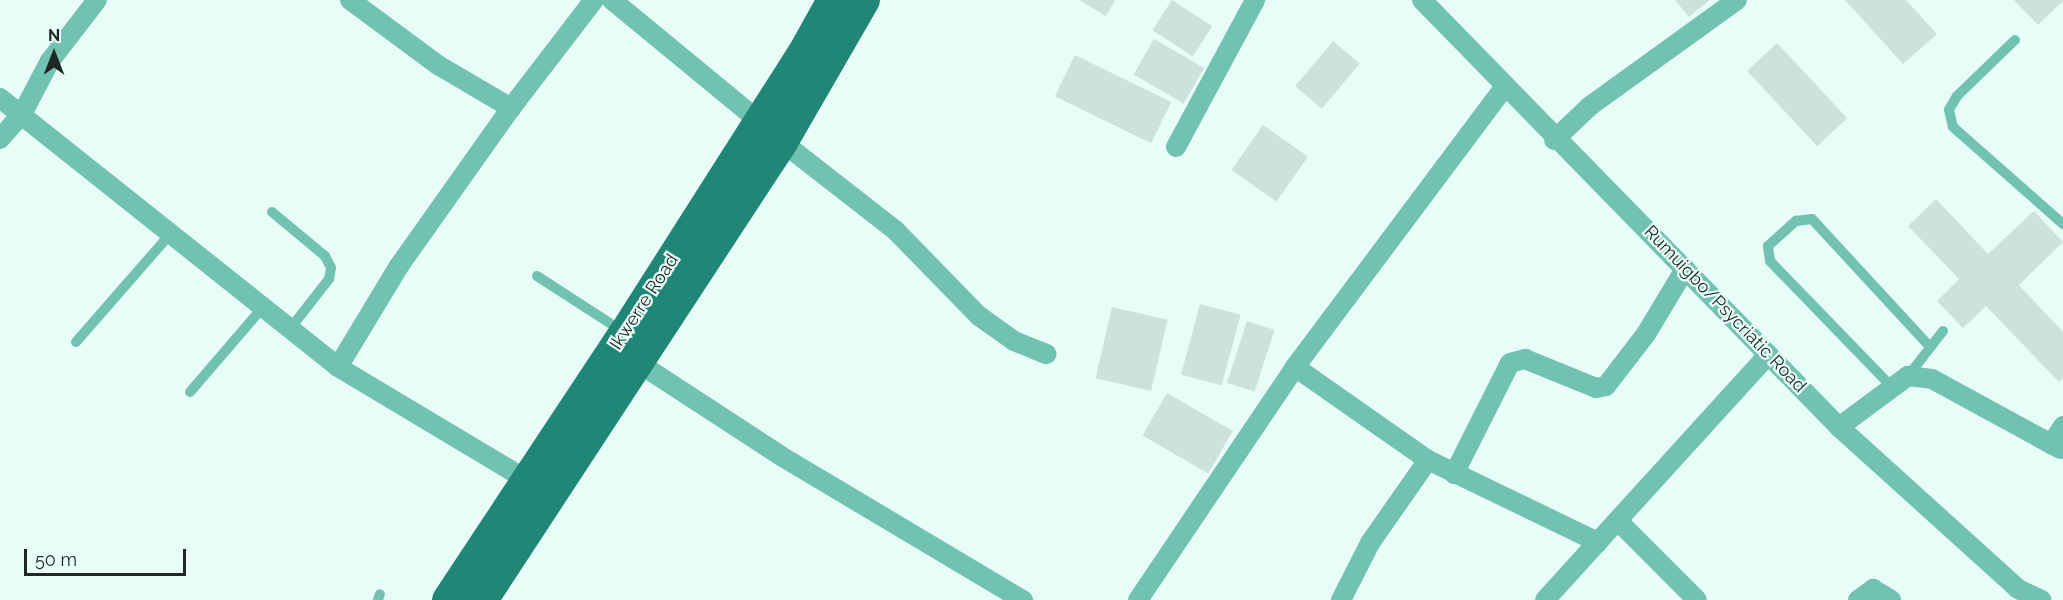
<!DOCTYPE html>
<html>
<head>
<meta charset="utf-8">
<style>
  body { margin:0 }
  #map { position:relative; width:2063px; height:600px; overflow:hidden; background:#e8fdf8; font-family:Raleway,sans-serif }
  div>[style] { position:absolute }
  .building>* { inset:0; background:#cee2dd; transform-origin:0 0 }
  .lane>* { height:10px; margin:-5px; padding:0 5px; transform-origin:5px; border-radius:5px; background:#72c2b1 }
  .street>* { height:20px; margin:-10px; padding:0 10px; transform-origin:10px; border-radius:10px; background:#72c2b1 }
  .primary>* { height:32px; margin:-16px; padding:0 16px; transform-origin:16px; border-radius:16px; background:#208776 }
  span { translate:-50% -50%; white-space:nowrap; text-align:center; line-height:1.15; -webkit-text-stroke:4.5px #e8fdf8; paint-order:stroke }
  .street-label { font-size:18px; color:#1f2725 }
  .north { position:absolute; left:24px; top:24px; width:60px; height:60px; -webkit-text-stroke:4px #e8fdf8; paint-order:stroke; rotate:0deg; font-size:16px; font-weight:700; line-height:24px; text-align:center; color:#1f2725 }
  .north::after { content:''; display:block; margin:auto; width:21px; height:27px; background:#1f2725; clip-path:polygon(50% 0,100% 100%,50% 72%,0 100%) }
  .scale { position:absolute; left:24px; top:549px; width:162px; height:27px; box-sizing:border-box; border:3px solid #1f2725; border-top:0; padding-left:8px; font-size:18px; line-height:21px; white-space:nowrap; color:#1f2725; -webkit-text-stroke:4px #e8fdf8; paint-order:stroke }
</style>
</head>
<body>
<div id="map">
  <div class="building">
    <div style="clip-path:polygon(1079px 0,1115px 0,1106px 16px)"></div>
    <div style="left:1172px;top:0;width:48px;height:36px;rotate:33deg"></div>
    <div style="clip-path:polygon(1675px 0,1710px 0,1689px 17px)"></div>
    <div style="clip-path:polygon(1845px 0,1906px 0,1937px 34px,1903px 64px)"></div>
    <div style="clip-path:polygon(2014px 0,2063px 0,2063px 1px,2038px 25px)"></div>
    <div style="left:1154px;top:39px;width:58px;height:41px;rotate:30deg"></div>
    <div style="left:1333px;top:41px;width:35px;height:59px;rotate:40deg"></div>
    <div style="left:1777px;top:43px;width:103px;height:41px;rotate:47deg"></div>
    <div style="left:1075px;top:55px;width:107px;height:46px;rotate:26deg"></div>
    <div style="left:1263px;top:125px;width:55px;height:55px;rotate:35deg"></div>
    <div style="clip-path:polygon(1936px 199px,1988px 254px,2034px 211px,2063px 242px,2019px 285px,2063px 332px,2063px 378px,2059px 382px,1986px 306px,1963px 328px,1937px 301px,1959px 279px,1908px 226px)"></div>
    <div style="left:1200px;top:304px;width:42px;height:73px;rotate:15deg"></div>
    <div style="left:1112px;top:307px;width:57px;height:73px;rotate:13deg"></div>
    <div style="left:1247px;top:321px;width:29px;height:65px;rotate:18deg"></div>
    <div style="left:1167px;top:393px;width:76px;height:49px;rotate:30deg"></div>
  </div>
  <div class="lane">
    <div style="left:2015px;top:40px;width:81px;rotate:136deg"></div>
    <div style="left:1957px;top:96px;width:16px;rotate:120deg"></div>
    <div style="left:1949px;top:110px;width:17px;rotate:77deg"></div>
    <div style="left:1953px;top:127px;width:147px;rotate:41.4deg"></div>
    <div style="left:272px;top:212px;width:69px;rotate:39.7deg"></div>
    <div style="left:325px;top:256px;width:13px;rotate:63deg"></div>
    <div style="left:331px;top:268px;width:11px;rotate:100deg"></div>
    <div style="left:329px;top:279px;width:63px;rotate:128deg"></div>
    <div style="left:537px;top:276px;width:101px;rotate:32.9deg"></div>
    <div style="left:76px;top:342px;width:145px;rotate:-48.9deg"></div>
    <div style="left:1908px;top:376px;width:57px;rotate:-52.1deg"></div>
    <div style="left:1891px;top:386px;width:174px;rotate:-134.1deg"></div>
    <div style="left:1770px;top:261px;width:15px;rotate:-98deg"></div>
    <div style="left:1768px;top:246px;width:38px;rotate:-42deg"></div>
    <div style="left:1796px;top:221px;width:16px;rotate:-7deg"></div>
    <div style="left:1812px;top:219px;width:174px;rotate:47.3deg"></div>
    <div style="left:190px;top:392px;width:112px;rotate:-49.3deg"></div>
    <div style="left:378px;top:600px;width:6px;rotate:-72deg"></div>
  </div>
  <div class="street">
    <div style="left:350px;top:0;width:109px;rotate:36.5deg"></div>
    <div style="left:438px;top:65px;width:85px;rotate:30.5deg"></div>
    <div style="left:612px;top:0;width:190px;rotate:39.5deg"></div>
    <div style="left:1422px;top:0;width:597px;rotate:45.68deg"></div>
    <div style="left:1839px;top:427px;width:241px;rotate:42.1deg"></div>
    <div style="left:2018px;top:589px;width:26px;rotate:25deg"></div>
    <div style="left:0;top:98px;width:432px;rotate:38.5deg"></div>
    <div style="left:338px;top:367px;width:220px;rotate:30.9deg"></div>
    <div style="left:0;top:139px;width:33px;rotate:-49deg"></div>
    <div style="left:22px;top:114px;width:60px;rotate:-62.2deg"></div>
    <div style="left:50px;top:61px;width:77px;rotate:-52.4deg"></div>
    <div style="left:1554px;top:140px;width:50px;rotate:-43.4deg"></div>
    <div style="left:1590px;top:106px;width:181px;rotate:-35.8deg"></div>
    <div style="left:782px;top:142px;width:143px;rotate:37.9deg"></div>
    <div style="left:895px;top:230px;width:120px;rotate:45.7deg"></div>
    <div style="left:979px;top:316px;width:43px;rotate:35.5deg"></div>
    <div style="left:1014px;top:341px;width:35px;rotate:22deg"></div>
    <div style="left:1176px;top:147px;width:167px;rotate:-61.7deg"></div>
    <div style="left:637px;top:362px;width:172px;rotate:33.1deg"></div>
    <div style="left:781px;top:456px;width:282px;rotate:30.8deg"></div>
    <div style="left:338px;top:367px;width:118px;rotate:-58.9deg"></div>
    <div style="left:399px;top:266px;width:194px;rotate:-54.7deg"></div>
    <div style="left:511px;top:108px;width:136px;rotate:-52.5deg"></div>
    <div style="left:1295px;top:367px;width:162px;rotate:35deg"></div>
    <div style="left:1428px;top:460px;width:189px;rotate:25.8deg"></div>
    <div style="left:1839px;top:427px;width:86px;rotate:-36.5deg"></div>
    <div style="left:1908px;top:376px;width:24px;rotate:7deg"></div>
    <div style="left:1932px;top:379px;width:136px;rotate:28.6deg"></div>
    <div style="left:2061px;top:449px;width:11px;rotate:-153deg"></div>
    <div style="left:2051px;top:444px;width:22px;rotate:-56deg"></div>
    <div style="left:1454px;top:474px;width:124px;rotate:-63.2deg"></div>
    <div style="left:1510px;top:363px;width:16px;rotate:-15deg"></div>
    <div style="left:1525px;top:359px;width:77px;rotate:22.2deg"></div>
    <div style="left:1596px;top:388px;width:10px;rotate:-11deg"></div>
    <div style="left:1606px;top:386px;width:66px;rotate:-52.4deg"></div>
    <div style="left:1646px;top:334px;width:76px;rotate:-59deg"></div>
    <div style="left:1619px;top:522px;width:110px;rotate:45deg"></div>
    <div style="left:1138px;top:600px;width:281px;rotate:-56deg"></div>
    <div style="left:1295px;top:367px;width:351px;rotate:-53.2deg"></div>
    <div style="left:1341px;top:600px;width:64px;rotate:-63deg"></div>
    <div style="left:1370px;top:543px;width:101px;rotate:-55.1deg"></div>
    <div style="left:1545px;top:600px;width:331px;rotate:-47.7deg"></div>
    <div style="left:1858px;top:600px;width:19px;rotate:-36deg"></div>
    <div style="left:1873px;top:589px;width:21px;rotate:31deg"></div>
  </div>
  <div class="primary">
    <div style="left:448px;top:600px;width:320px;rotate:-56.5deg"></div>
    <div style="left:625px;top:333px;width:331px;rotate:-57.5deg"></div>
    <div style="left:803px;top:54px;width:62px;rotate:-60.9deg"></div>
    <div style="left:482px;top:600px;width:548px;rotate:-56.77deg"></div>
    <div style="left:782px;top:142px;width:164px;rotate:-60deg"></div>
  </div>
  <div class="street-label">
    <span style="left:644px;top:302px;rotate:-57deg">Ikwerre Road</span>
    <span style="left:1725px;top:309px;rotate:46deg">Rumuigbo/Psycriatic Road</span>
  </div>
  <div class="north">N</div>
  <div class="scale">50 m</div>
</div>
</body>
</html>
